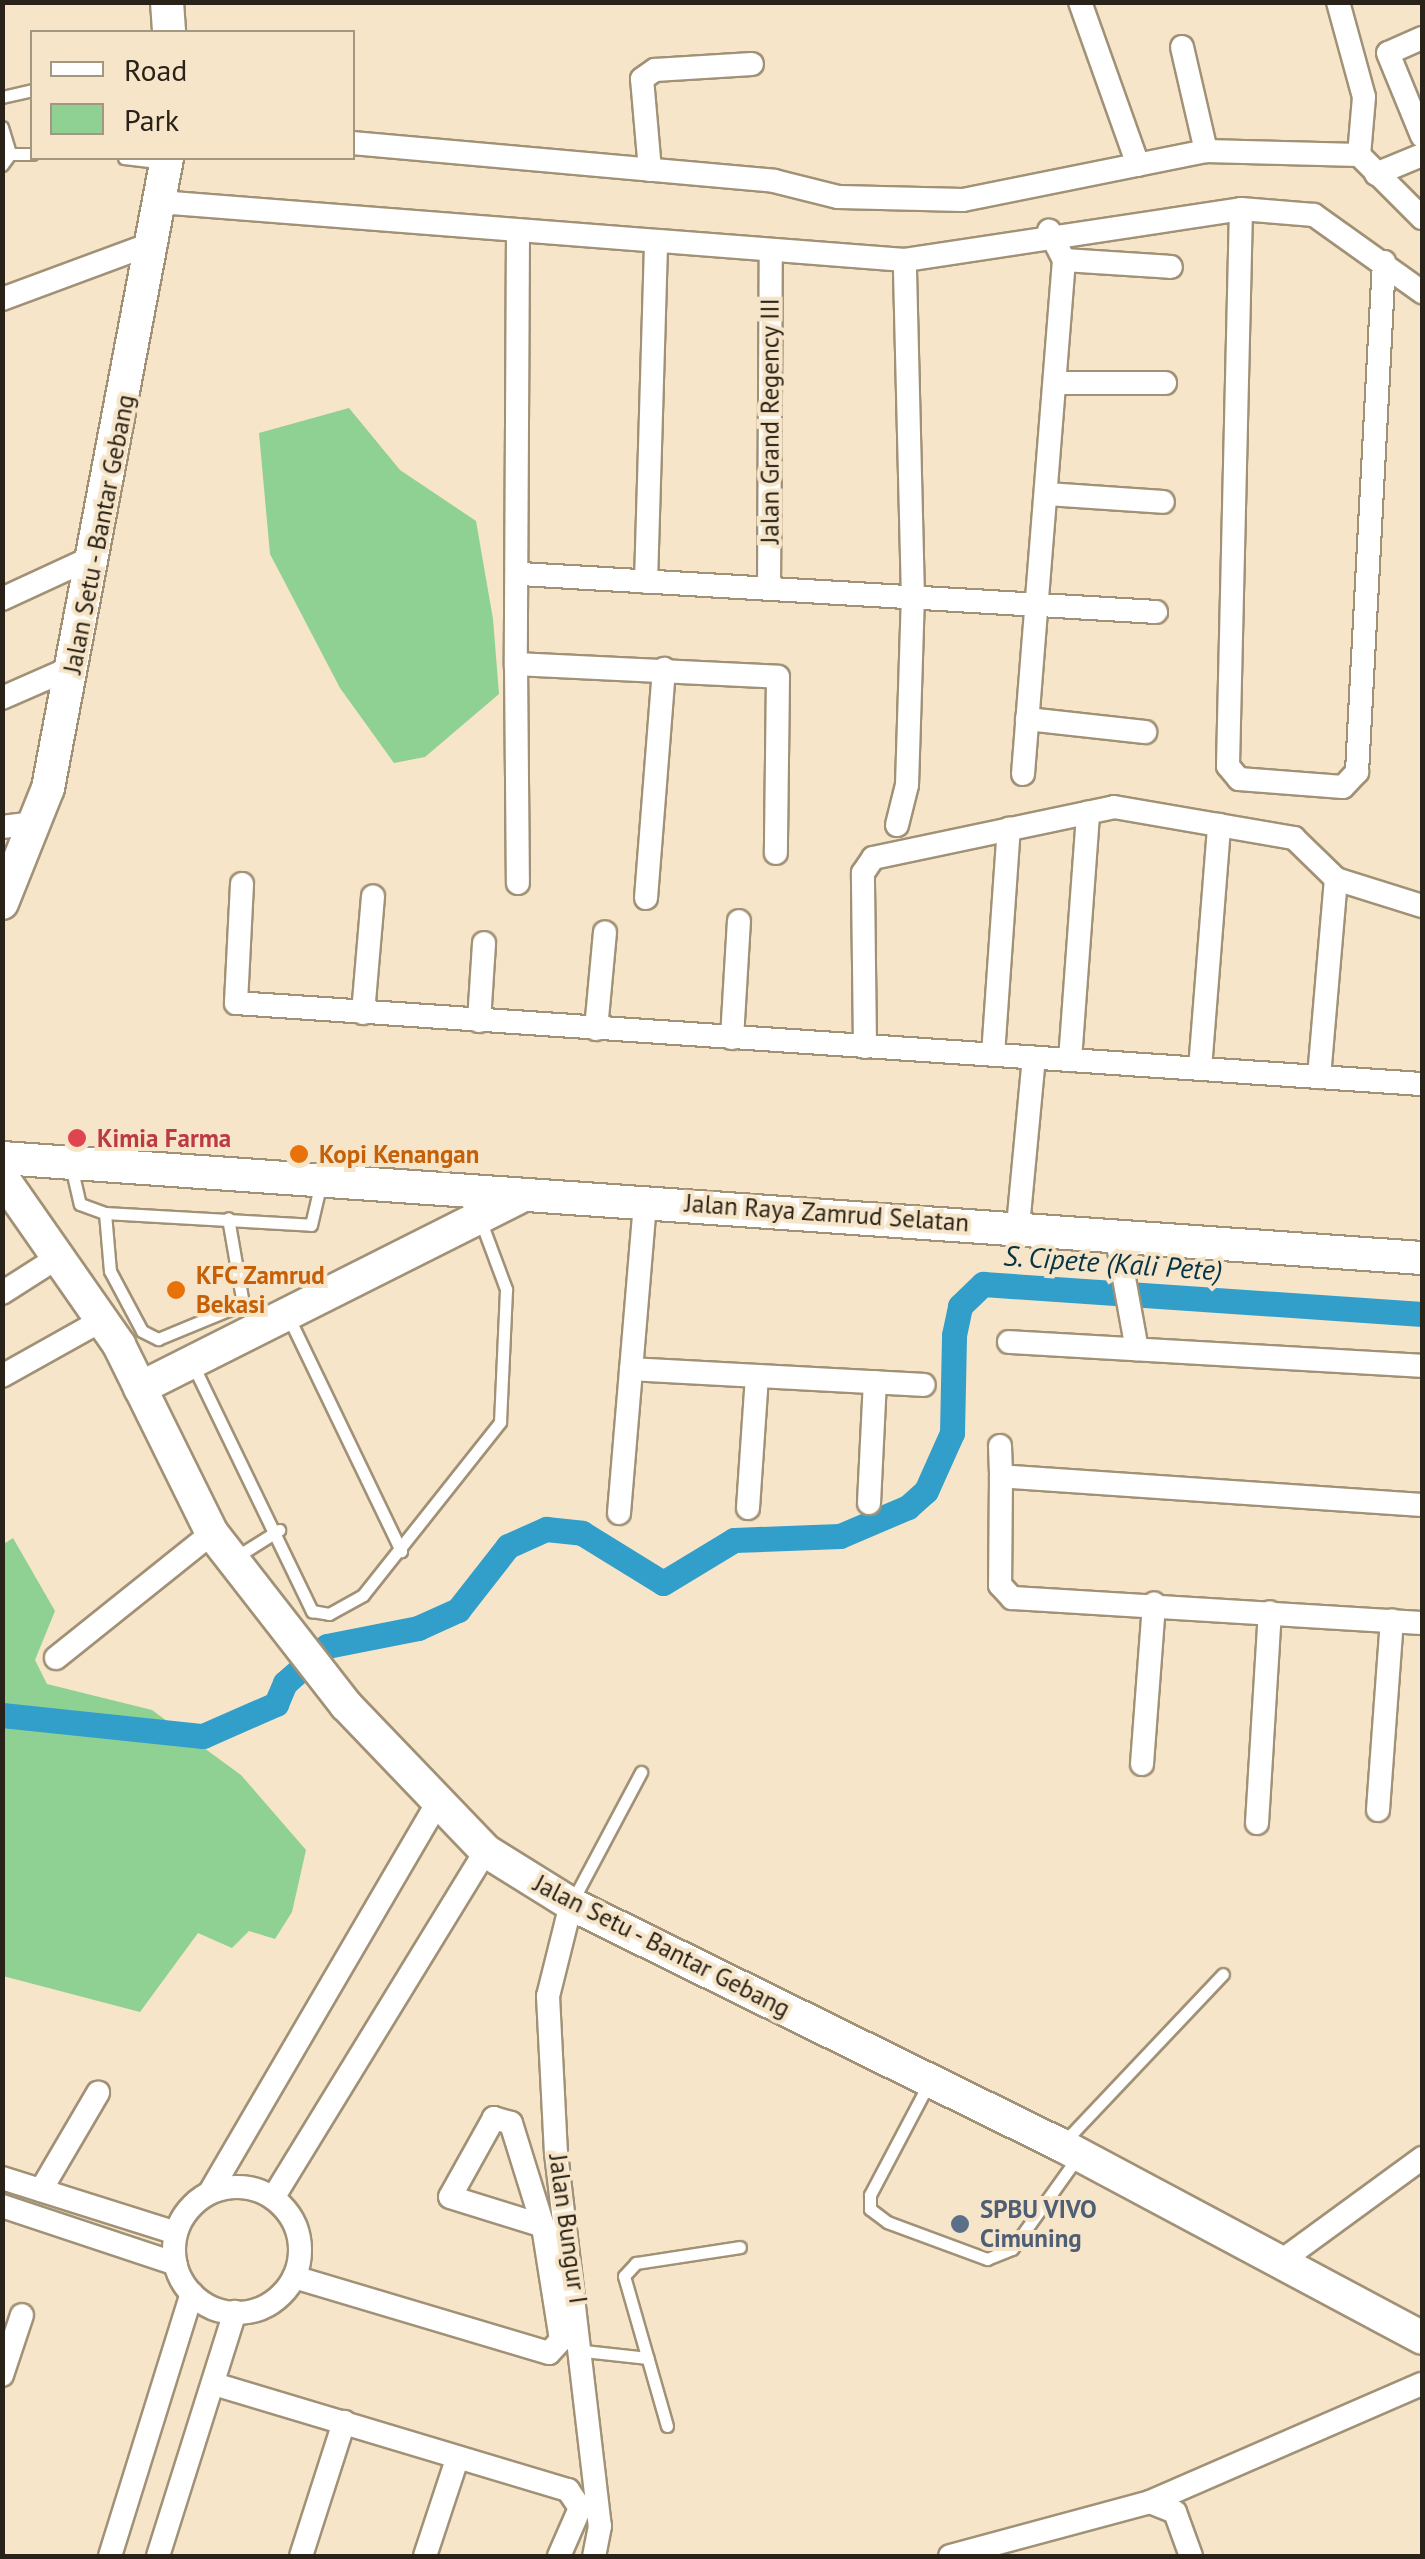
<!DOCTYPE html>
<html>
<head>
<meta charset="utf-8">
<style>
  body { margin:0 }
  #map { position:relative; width:1425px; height:2559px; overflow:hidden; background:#f6e5c8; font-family:"PT Sans",sans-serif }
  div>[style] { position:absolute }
  .green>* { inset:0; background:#8ed193 }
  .canal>* { height:25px; margin:-12.5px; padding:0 12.5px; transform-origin:12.5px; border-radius:12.5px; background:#329eca }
  .roads { filter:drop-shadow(2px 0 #a19176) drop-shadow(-2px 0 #a19176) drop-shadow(0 2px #a19176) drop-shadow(0 -2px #a19176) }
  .lane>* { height:11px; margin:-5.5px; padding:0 5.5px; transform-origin:5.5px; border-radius:5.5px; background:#fff }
  .street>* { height:22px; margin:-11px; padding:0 11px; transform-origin:11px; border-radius:11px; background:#fff }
  .street>.ring { margin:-11px; padding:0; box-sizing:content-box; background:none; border:22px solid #fff; border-radius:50% }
  .secondary>* { height:32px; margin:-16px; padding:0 16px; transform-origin:16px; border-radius:16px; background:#fff }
  .dots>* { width:28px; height:28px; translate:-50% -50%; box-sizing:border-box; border:5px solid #f6e5c8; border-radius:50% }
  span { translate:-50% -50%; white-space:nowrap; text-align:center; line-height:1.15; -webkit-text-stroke:8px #f6e5c8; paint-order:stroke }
  .street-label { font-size:25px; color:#292218 }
  .health-label { font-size:25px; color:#be3a42; font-weight:700 }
  .left { translate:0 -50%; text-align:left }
  .food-label { font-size:25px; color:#c56008; font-weight:700 }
  .service-label { font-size:25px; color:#4e5e75; font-weight:700 }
  .water-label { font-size:28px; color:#043446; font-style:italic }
  .frame { position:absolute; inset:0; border:5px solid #292218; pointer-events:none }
  .legend { position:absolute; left:30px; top:30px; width:325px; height:130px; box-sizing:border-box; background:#f6e5c8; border:2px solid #a49782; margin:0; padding:12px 18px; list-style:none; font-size:30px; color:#292218 }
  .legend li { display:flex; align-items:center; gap:20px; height:50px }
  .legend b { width:50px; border:2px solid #a49782 }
</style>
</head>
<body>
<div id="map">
  <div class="green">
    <div style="clip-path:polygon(349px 408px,400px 470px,476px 521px,493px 619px,499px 694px,425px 757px,394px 763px,340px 688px,270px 554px,259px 433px)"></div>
    <div style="clip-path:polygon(13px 1538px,55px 1611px,35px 1660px,47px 1684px,152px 1710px,241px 1775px,306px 1850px,292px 1912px,275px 1939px,249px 1931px,232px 1948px,198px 1933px,140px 2012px,3px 1976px,2px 1545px)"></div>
  </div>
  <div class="canal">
    <div style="left:2px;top:1715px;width:202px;rotate:6deg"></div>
    <div style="left:203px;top:1736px;width:80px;rotate:-23.7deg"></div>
    <div style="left:276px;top:1704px;width:23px;rotate:-67deg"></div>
    <div style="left:285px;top:1683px;width:56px;rotate:-41.4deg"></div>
    <div style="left:327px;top:1646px;width:93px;rotate:-11.2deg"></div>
    <div style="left:418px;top:1628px;width:44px;rotate:-24.2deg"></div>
    <div style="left:458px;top:1610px;width:81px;rotate:-52deg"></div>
    <div style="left:508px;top:1546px;width:42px;rotate:-24.1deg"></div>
    <div style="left:546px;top:1529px;width:36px;rotate:6deg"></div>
    <div style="left:582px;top:1533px;width:95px;rotate:31.7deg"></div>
    <div style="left:663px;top:1583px;width:83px;rotate:-31.2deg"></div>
    <div style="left:734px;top:1540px;width:106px;rotate:-2.2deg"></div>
    <div style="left:840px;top:1536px;width:74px;rotate:-23.1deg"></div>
    <div style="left:908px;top:1507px;width:24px;rotate:-42deg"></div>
    <div style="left:926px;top:1491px;width:64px;rotate:-65.9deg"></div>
    <div style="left:952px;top:1433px;width:98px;rotate:-88.8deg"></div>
    <div style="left:954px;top:1335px;width:30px;rotate:-78deg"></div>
    <div style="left:960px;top:1306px;width:32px;rotate:-44deg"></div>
    <div style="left:983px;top:1284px;width:440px;rotate:3.9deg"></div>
  </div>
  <div class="roads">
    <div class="lane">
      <div style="left:2px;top:97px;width:31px;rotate:-13deg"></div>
      <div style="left:2px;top:127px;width:28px;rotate:73deg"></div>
      <div style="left:124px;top:158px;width:38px;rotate:7deg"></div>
      <div style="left:2px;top:165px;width:14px;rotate:-54deg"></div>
      <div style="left:10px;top:154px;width:22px"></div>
      <div style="left:71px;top:1166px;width:39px;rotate:77deg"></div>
      <div style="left:80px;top:1204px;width:27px;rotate:20deg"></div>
      <div style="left:105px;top:1213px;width:206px;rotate:3.3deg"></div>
      <div style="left:311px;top:1225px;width:44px;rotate:-76.9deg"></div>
      <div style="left:105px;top:1213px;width:58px;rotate:85.1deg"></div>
      <div style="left:110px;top:1271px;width:68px;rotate:61.9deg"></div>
      <div style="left:142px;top:1331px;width:18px;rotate:27deg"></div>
      <div style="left:158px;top:1339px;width:92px;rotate:-22.4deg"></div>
      <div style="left:243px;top:1304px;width:87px;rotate:-99.9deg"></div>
      <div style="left:288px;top:1316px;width:261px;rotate:64.3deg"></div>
      <div style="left:192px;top:1363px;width:276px;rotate:64.2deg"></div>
      <div style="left:312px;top:1611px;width:17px;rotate:10deg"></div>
      <div style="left:329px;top:1614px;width:39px;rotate:-29deg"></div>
      <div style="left:363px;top:1595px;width:221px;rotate:-51.6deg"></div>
      <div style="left:500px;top:1422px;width:133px;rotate:-87.4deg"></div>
      <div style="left:506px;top:1289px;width:75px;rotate:-110.4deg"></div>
      <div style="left:236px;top:1557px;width:51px;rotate:-32.1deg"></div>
      <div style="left:573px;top:1900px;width:145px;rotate:-62deg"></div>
      <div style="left:930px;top:2081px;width:129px;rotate:117.8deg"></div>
      <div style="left:870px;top:2195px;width:14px;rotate:90deg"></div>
      <div style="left:870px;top:2209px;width:21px;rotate:37deg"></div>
      <div style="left:887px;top:2222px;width:107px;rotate:20.3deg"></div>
      <div style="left:987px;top:2259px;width:27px;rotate:-22deg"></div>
      <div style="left:1012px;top:2249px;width:112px;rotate:-54.5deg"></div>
      <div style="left:1064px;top:2142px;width:231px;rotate:-46.6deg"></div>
      <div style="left:584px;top:2351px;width:64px;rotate:6.2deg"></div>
      <div style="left:667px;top:2426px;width:156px;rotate:-106deg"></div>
      <div style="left:624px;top:2276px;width:18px;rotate:-47deg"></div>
      <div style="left:636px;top:2263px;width:105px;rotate:-8.7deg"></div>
    </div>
    <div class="street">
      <div style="left:1080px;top:2px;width:173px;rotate:70.4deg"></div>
      <div style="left:1338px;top:2px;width:98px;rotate:74.7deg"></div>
      <div style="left:1364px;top:97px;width:58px;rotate:94.9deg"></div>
      <div style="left:1422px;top:38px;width:37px;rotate:156deg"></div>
      <div style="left:1388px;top:53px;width:90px;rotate:67.7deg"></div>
      <div style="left:1182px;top:47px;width:107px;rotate:77deg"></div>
      <div style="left:352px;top:143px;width:424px;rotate:5.1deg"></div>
      <div style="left:774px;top:181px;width:66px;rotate:14deg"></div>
      <div style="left:838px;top:197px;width:125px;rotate:1.4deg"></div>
      <div style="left:963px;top:200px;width:248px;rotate:-11.4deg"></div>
      <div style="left:1206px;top:151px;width:153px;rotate:1.5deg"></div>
      <div style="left:1359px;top:155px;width:89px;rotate:45deg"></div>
      <div style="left:650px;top:170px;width:91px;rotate:-95deg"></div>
      <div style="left:642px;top:79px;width:16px;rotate:-35deg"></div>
      <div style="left:655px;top:70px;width:97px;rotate:-3.5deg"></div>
      <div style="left:1376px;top:174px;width:50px;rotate:-22.4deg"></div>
      <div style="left:159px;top:202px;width:748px;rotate:4.45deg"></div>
      <div style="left:905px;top:260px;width:340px;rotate:-8.6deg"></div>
      <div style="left:1241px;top:209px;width:73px;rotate:4.7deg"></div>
      <div style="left:1314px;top:215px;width:133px;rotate:35.5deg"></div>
      <div style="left:1241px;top:209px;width:557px;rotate:91.34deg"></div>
      <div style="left:1228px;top:766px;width:17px;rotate:50deg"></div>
      <div style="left:1239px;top:779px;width:104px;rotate:4.4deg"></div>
      <div style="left:1343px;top:787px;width:21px;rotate:-47deg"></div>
      <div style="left:1357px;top:772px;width:511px;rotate:-86.97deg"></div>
      <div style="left:518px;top:232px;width:432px;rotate:90.3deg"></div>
      <div style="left:516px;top:664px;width:262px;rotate:2.8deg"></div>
      <div style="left:778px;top:677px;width:176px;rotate:90.7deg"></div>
      <div style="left:1064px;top:260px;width:107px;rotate:3.7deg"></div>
      <div style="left:2px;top:299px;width:159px;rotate:-20.3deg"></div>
      <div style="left:1055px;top:383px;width:110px"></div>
      <div style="left:1047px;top:494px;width:116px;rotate:3.9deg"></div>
      <div style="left:521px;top:574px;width:636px;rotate:3.42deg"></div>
      <div style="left:646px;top:582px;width:337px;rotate:-88.3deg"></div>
      <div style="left:769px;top:589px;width:336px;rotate:-89.7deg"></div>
      <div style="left:2px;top:599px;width:102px;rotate:-24.8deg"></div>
      <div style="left:516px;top:664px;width:219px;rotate:89.5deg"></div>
      <div style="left:2px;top:698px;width:77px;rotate:-23.6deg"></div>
      <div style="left:1027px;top:719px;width:119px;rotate:6.3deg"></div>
      <div style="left:1023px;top:774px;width:516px;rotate:-85.44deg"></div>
      <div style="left:1064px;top:260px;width:33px;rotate:-117deg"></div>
      <div style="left:897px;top:825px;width:41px;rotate:-76deg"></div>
      <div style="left:907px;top:785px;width:187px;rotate:-88.2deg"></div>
      <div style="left:913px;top:598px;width:338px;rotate:-91.4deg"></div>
      <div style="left:2px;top:827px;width:33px;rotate:-7deg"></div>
      <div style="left:242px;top:884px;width:119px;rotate:92.9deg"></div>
      <div style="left:236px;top:1003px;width:1189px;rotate:3.91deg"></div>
      <div style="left:646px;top:898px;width:230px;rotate:-85.5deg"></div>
      <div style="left:363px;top:1013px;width:117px;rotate:-85.1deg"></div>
      <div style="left:479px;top:1021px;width:78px;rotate:-86.3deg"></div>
      <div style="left:596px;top:1029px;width:97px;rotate:-84.7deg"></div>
      <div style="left:732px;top:1038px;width:117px;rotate:-86.6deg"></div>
      <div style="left:865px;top:1047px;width:174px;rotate:-90.7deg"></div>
      <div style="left:863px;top:873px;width:18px;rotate:-56deg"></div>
      <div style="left:873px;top:858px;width:246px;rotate:-11.9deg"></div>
      <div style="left:1114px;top:807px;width:183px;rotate:9.8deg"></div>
      <div style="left:1294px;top:838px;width:59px;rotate:44.3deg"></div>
      <div style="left:1336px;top:879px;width:90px;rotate:17.4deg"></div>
      <div style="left:993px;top:1055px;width:227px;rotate:-86deg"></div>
      <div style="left:1070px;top:1060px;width:248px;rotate:-85.8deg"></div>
      <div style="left:1200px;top:1069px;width:245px;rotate:-85.5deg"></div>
      <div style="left:1319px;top:1077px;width:199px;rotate:-85.1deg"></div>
      <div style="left:1018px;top:1226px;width:169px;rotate:-84.6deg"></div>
      <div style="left:1116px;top:1234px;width:117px;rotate:79.7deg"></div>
      <div style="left:2px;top:1293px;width:65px;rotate:-32.5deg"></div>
      <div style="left:1009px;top:1342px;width:414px;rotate:3.3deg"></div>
      <div style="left:631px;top:1369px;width:293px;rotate:3.1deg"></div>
      <div style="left:2px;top:1376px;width:115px;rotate:-29.2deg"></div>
      <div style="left:1000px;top:1446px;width:30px;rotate:88deg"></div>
      <div style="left:869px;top:1503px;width:121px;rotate:-87.2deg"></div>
      <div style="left:1422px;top:1505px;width:422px;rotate:-176.1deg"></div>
      <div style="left:1001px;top:1476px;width:109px;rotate:90.5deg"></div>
      <div style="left:1000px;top:1585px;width:18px;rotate:47deg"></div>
      <div style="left:1012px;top:1598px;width:411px;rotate:3.5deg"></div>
      <div style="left:748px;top:1508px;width:132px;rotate:-86.1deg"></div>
      <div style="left:619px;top:1513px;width:313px;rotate:-85.2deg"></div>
      <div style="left:56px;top:1658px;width:200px;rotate:-38.7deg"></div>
      <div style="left:1142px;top:1764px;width:161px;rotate:-85.7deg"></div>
      <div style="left:1378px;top:1810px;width:190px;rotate:-85.8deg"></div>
      <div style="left:1257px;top:1823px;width:211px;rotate:-86.5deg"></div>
      <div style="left:571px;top:1904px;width:95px;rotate:104deg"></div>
      <div style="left:548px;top:1996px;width:157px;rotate:87.1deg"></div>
      <div style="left:556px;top:2153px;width:376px;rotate:83.3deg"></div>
      <div style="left:600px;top:2526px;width:31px;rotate:101deg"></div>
      <div style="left:2px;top:2178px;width:182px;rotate:17.5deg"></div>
      <div class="ring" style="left:174px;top:2187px;width:104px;height:104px"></div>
      <div style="left:41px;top:2190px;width:113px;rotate:-59.6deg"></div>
      <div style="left:210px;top:2192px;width:446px;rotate:-59.7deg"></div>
      <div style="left:273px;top:2198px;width:407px;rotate:-58.5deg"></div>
      <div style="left:2px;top:2206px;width:183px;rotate:18.4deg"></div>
      <div style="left:1280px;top:2262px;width:176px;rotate:-36.2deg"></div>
      <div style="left:294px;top:2277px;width:266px;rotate:16.6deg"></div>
      <div style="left:549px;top:2353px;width:18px;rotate:-47deg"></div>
      <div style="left:561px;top:2340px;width:115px;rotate:-99deg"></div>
      <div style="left:543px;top:2226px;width:108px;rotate:-107.3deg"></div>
      <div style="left:511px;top:2123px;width:18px;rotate:-164deg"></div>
      <div style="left:494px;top:2118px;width:90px;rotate:119.1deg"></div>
      <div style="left:450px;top:2197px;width:97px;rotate:17.3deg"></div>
      <div style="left:2px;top:2375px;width:63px;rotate:-71.6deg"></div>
      <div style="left:214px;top:2384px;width:370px;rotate:16.7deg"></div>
      <div style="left:568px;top:2490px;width:22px;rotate:56deg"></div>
      <div style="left:580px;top:2508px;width:52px;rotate:113.6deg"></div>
      <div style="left:1150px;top:2502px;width:27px;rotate:22deg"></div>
      <div style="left:1175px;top:2512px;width:47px;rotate:70deg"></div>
      <div style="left:110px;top:2556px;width:275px;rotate:-72.7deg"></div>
      <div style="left:158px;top:2556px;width:256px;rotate:-72.5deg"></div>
      <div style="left:301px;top:2556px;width:141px;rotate:-72.2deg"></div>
      <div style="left:425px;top:2556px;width:102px;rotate:-71.7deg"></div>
      <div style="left:950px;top:2556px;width:207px;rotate:-15.1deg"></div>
      <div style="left:1150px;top:2502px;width:296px;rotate:-23.5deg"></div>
    </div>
    <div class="secondary">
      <div style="left:167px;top:2px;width:30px;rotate:86deg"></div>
      <div style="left:2px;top:903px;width:124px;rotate:-68.2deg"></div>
      <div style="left:48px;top:788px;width:641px;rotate:-79.3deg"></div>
      <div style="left:2px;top:1158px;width:1424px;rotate:4.03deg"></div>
      <div style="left:2px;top:1177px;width:205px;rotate:55.1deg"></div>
      <div style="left:119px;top:1345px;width:210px;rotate:63.7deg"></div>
      <div style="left:212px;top:1533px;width:218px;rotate:52.1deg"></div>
      <div style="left:346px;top:1705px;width:202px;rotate:46.2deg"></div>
      <div style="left:486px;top:1851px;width:100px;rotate:31.9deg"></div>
      <div style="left:571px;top:1904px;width:546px;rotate:26.19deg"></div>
      <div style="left:1061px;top:2145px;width:409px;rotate:28.1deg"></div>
      <div style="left:140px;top:1388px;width:423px;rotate:-26.7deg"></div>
    </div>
  </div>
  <div class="dots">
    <div style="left:77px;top:1138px;background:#e0444e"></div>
    <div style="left:299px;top:1154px;background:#e8710a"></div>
    <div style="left:176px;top:1290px;background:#e8710a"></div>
    <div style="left:960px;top:2224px;background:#5c6f8a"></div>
  </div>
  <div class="street-label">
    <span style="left:770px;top:421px;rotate:-90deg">Jalan Grand Regency III</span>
    <span style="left:99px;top:534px;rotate:-79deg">Jalan Setu - Bantar Gebang</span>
    <span style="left:827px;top:1213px;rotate:4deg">Jalan Raya Zamrud Selatan</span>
    <span style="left:662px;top:1946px;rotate:27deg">Jalan Setu - Bantar Gebang</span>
    <span style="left:568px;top:2229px;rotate:82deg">Jalan Bungur I</span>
  </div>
  <div class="health-label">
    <span class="left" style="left:97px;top:1138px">Kimia Farma</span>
  </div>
  <div class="food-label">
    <span class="left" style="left:319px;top:1154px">Kopi Kenangan</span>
    <span class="left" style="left:196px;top:1290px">KFC Zamrud<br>Bekasi</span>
  </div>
  <div class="service-label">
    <span class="left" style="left:980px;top:2224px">SPBU VIVO<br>Cimuning</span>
  </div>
  <div class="water-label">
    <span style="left:1113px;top:1263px;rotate:4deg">S. Cipete (Kali Pete)</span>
  </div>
  <div class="frame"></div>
  <ul class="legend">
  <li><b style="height:12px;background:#fff"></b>Road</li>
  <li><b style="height:28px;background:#8ed193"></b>Park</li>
  </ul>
</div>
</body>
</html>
